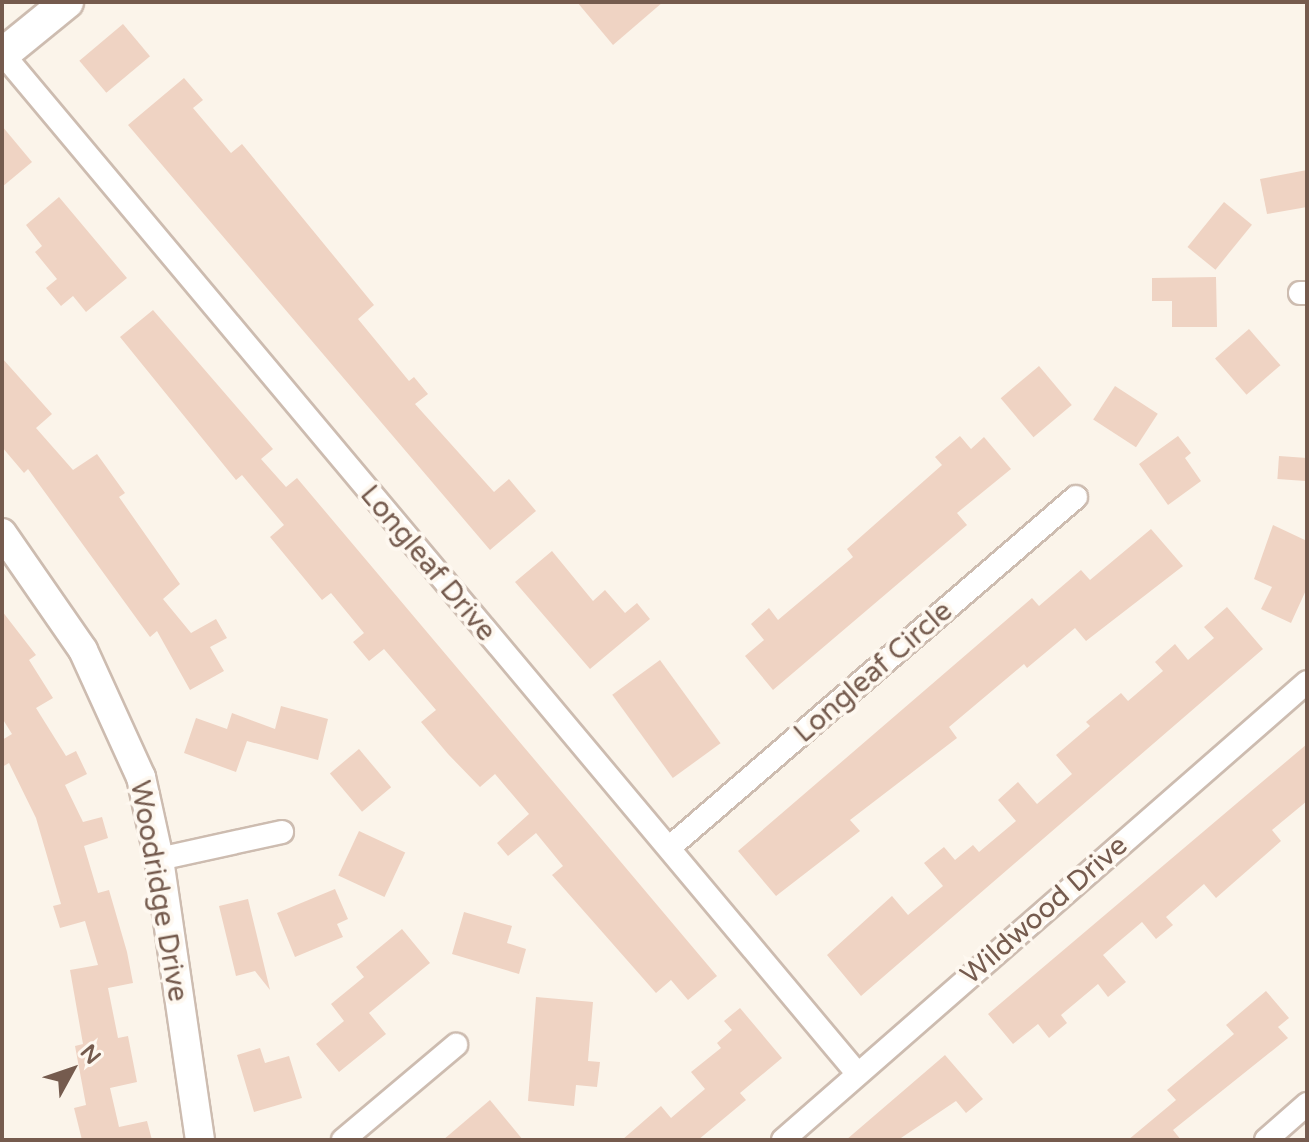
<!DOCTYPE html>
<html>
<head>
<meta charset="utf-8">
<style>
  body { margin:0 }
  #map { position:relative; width:1309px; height:1142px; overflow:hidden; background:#fbf4ea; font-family:"Varela Round",sans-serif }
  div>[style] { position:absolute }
  .building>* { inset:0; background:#efd3c3; transform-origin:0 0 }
  .roads { filter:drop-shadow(2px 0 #cdbcb0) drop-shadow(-2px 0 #cdbcb0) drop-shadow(0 2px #cdbcb0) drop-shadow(0 -2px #cdbcb0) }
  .minor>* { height:22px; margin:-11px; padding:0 11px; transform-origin:11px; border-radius:11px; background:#fff }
  .tertiary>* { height:28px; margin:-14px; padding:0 14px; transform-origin:14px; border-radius:14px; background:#fff }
  .secondary>* { height:32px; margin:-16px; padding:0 16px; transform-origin:16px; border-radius:16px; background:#fff }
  span { translate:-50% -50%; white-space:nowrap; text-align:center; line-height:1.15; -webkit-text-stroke:8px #fef8f0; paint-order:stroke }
  .street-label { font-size:28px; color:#755b4e }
  .frame { position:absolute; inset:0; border:4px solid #755b4e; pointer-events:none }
  .north { position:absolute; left:32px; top:1030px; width:80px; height:80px; -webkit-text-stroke:6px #fef8f0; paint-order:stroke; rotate:50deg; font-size:22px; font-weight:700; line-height:32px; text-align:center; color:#755b4e }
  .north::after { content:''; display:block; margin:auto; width:28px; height:36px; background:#755b4e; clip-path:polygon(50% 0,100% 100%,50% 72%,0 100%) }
</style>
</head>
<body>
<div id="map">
  <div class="building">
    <div style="clip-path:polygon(577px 2px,663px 2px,613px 45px)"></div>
    <div style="left:123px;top:24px;width:42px;height:57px;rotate:50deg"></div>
    <div style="clip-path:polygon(184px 78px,203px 100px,193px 108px,231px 153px,242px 144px,374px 305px,358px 319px,409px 381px,414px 377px,428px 394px,415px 404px,494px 492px,509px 479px,536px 511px,490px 550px,128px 125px)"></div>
    <div style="clip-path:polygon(2px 126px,32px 162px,2px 187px)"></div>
    <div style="clip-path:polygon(1307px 170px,1307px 207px,1267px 214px,1260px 179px)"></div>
    <div style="clip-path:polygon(59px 197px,127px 278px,86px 312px,73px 296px,61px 306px,46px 288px,57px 279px,35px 252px,42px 246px,26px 225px)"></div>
    <div style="left:1224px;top:202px;width:36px;height:58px;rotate:39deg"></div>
    <div style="clip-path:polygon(1216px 277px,1217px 327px,1172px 327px,1172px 301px,1152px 301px,1152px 278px)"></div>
    <div style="clip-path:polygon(153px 310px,273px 449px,261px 459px,286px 487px,297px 478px,717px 976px,688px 1000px,671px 980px,656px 993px,552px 875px,563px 866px,536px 833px,508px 856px,497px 843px,529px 814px,495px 774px,480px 787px,448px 754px,421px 722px,436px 710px,384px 649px,369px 661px,353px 642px,364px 633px,331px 593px,322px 600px,270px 537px,284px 525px,242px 475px,236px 480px,120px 337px)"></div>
    <div style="left:1249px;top:329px;width:48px;height:45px;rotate:49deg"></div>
    <div style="clip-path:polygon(2px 358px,52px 414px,36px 428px,73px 470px,97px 454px,125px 493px,119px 497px,180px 584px,163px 599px,191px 633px,216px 619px,227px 638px,210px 647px,224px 671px,190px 690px,157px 631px,150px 637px,28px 469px,24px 473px,2px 447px)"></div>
    <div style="left:1039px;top:366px;width:51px;height:50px;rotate:50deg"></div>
    <div style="left:1115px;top:386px;width:51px;height:40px;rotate:33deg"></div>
    <div style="clip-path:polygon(960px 436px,971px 449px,984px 437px,1011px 469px,957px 513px,967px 525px,773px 690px,745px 656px,764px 640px,751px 624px,769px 608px,778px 620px,853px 557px,847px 549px,942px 465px,935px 457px)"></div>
    <div style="clip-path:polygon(1178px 436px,1191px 453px,1185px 458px,1201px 481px,1168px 505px,1139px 464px)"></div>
    <div style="left:1279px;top:456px;width:28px;height:23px;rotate:4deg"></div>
    <div style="clip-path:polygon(1273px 525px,1307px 541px,1307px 588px,1291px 623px,1261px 609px,1272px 587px,1254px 579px)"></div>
    <div style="clip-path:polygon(1151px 529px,1183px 566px,1086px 641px,1075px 628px,1027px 668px,1024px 664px,949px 727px,957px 738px,850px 820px,860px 831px,776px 896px,738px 851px,1032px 598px,1039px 606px,1081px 570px,1090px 580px)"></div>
    <div style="clip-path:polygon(552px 551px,593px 601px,605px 590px,625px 613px,637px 603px,650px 619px,590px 669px,515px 582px)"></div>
    <div style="clip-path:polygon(1227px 607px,1263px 649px,861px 996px,827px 955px,892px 896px,908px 915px,943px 886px,924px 863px,944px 847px,955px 860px,973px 845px,979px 852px,1016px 821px,998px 800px,1018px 782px,1037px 804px,1072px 774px,1056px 755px,1090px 726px,1086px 722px,1121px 693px,1128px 701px,1163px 671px,1155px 662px,1175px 644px,1188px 660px,1214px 638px,1204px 627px)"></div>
    <div style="clip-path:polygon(2px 611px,36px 655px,29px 660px,53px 698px,36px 708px,66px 756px,76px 751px,87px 774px,65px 785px,83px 822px,102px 817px,108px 838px,84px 846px,98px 893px,109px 890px,127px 952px,133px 983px,108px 988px,118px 1038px,128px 1036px,137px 1082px,110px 1088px,119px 1127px,147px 1121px,152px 1140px,82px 1140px,74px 1108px,86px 1105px,75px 1046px,83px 1044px,70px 970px,98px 965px,85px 921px,60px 928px,53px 906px,61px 904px,36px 818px,9px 763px,2px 767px,2px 740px,12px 734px,2px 718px)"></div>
    <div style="left:660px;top:660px;width:103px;height:59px;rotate:54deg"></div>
    <div style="clip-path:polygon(281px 706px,328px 719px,318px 760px,247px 741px,236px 772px,184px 753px,196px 718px,227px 729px,232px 713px,275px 729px)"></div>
    <div style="clip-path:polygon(1307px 744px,1307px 801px,1272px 830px,1281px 841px,1216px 898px,1204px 884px,1166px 917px,1173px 925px,1156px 939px,1142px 922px,1103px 955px,1126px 982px,1108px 997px,1098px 984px,1061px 1015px,1067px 1023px,1049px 1038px,1038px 1024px,1013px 1044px,988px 1014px)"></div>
    <div style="left:359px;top:749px;width:50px;height:38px;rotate:50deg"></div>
    <div style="left:359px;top:831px;width:51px;height:49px;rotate:25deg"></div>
    <div style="clip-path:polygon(335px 889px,348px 919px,337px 924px,343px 937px,295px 957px,277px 913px)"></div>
    <div style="clip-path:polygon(248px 899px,256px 932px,270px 990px,255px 971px,236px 976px,219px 906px)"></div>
    <div style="clip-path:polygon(464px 912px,512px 926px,507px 943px,526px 949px,519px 974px,452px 954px)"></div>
    <div style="clip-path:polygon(402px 929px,430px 963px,369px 1013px,386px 1034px,339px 1072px,316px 1044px,344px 1021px,331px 1004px,364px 977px,356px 967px)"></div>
    <div style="clip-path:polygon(1266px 991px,1289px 1018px,1278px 1027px,1288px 1038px,1173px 1130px,1181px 1140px,1128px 1140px,1176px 1100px,1167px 1090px,1234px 1034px,1226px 1025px)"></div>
    <div style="clip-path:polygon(536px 997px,593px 1002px,588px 1061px,600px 1062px,597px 1087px,576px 1085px,574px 1106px,528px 1101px)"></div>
    <div style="clip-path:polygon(740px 1008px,782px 1058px,740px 1093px,746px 1100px,698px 1140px,622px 1140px,661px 1106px,671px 1118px,705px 1089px,691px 1072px,721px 1048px,717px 1043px,732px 1030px,724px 1021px)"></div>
    <div style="clip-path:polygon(260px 1048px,265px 1063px,289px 1056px,302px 1098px,254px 1112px,237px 1055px)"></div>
    <div style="clip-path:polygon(945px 1055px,983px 1099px,966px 1113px,956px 1101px,898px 1140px,846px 1140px)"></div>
    <div style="clip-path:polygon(490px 1100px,523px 1140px,443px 1140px)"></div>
  </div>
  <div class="roads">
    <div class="minor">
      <div style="left:2px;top:53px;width:1330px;rotate:50.03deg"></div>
      <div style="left:1300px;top:293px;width:7px"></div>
      <div style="left:670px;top:847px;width:536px;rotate:-40.76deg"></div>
      <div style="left:159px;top:859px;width:126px;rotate:-12.4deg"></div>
      <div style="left:343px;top:1140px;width:148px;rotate:-40.1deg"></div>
      <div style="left:783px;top:1140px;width:696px;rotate:-41.15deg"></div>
      <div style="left:1266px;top:1140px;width:55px;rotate:-41.3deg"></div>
    </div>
    <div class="tertiary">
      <div style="left:2px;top:533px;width:142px;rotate:55.3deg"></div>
      <div style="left:83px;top:650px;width:140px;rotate:65.5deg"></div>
      <div style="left:141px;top:777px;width:84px;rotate:77.6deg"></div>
      <div style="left:159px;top:859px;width:284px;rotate:81.7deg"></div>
    </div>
    <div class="secondary">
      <div style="left:2px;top:55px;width:84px;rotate:-39.2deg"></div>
    </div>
  </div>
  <div class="street-label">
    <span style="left:428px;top:563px;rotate:50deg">Longleaf Drive</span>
    <span style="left:873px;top:672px;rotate:-41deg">Longleaf Circle</span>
    <span style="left:159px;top:891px;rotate:80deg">Woodridge Drive</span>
    <span style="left:1044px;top:910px;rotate:-41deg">Wildwood Drive</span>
  </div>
  <div class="frame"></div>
  <div class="north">N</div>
</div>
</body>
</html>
